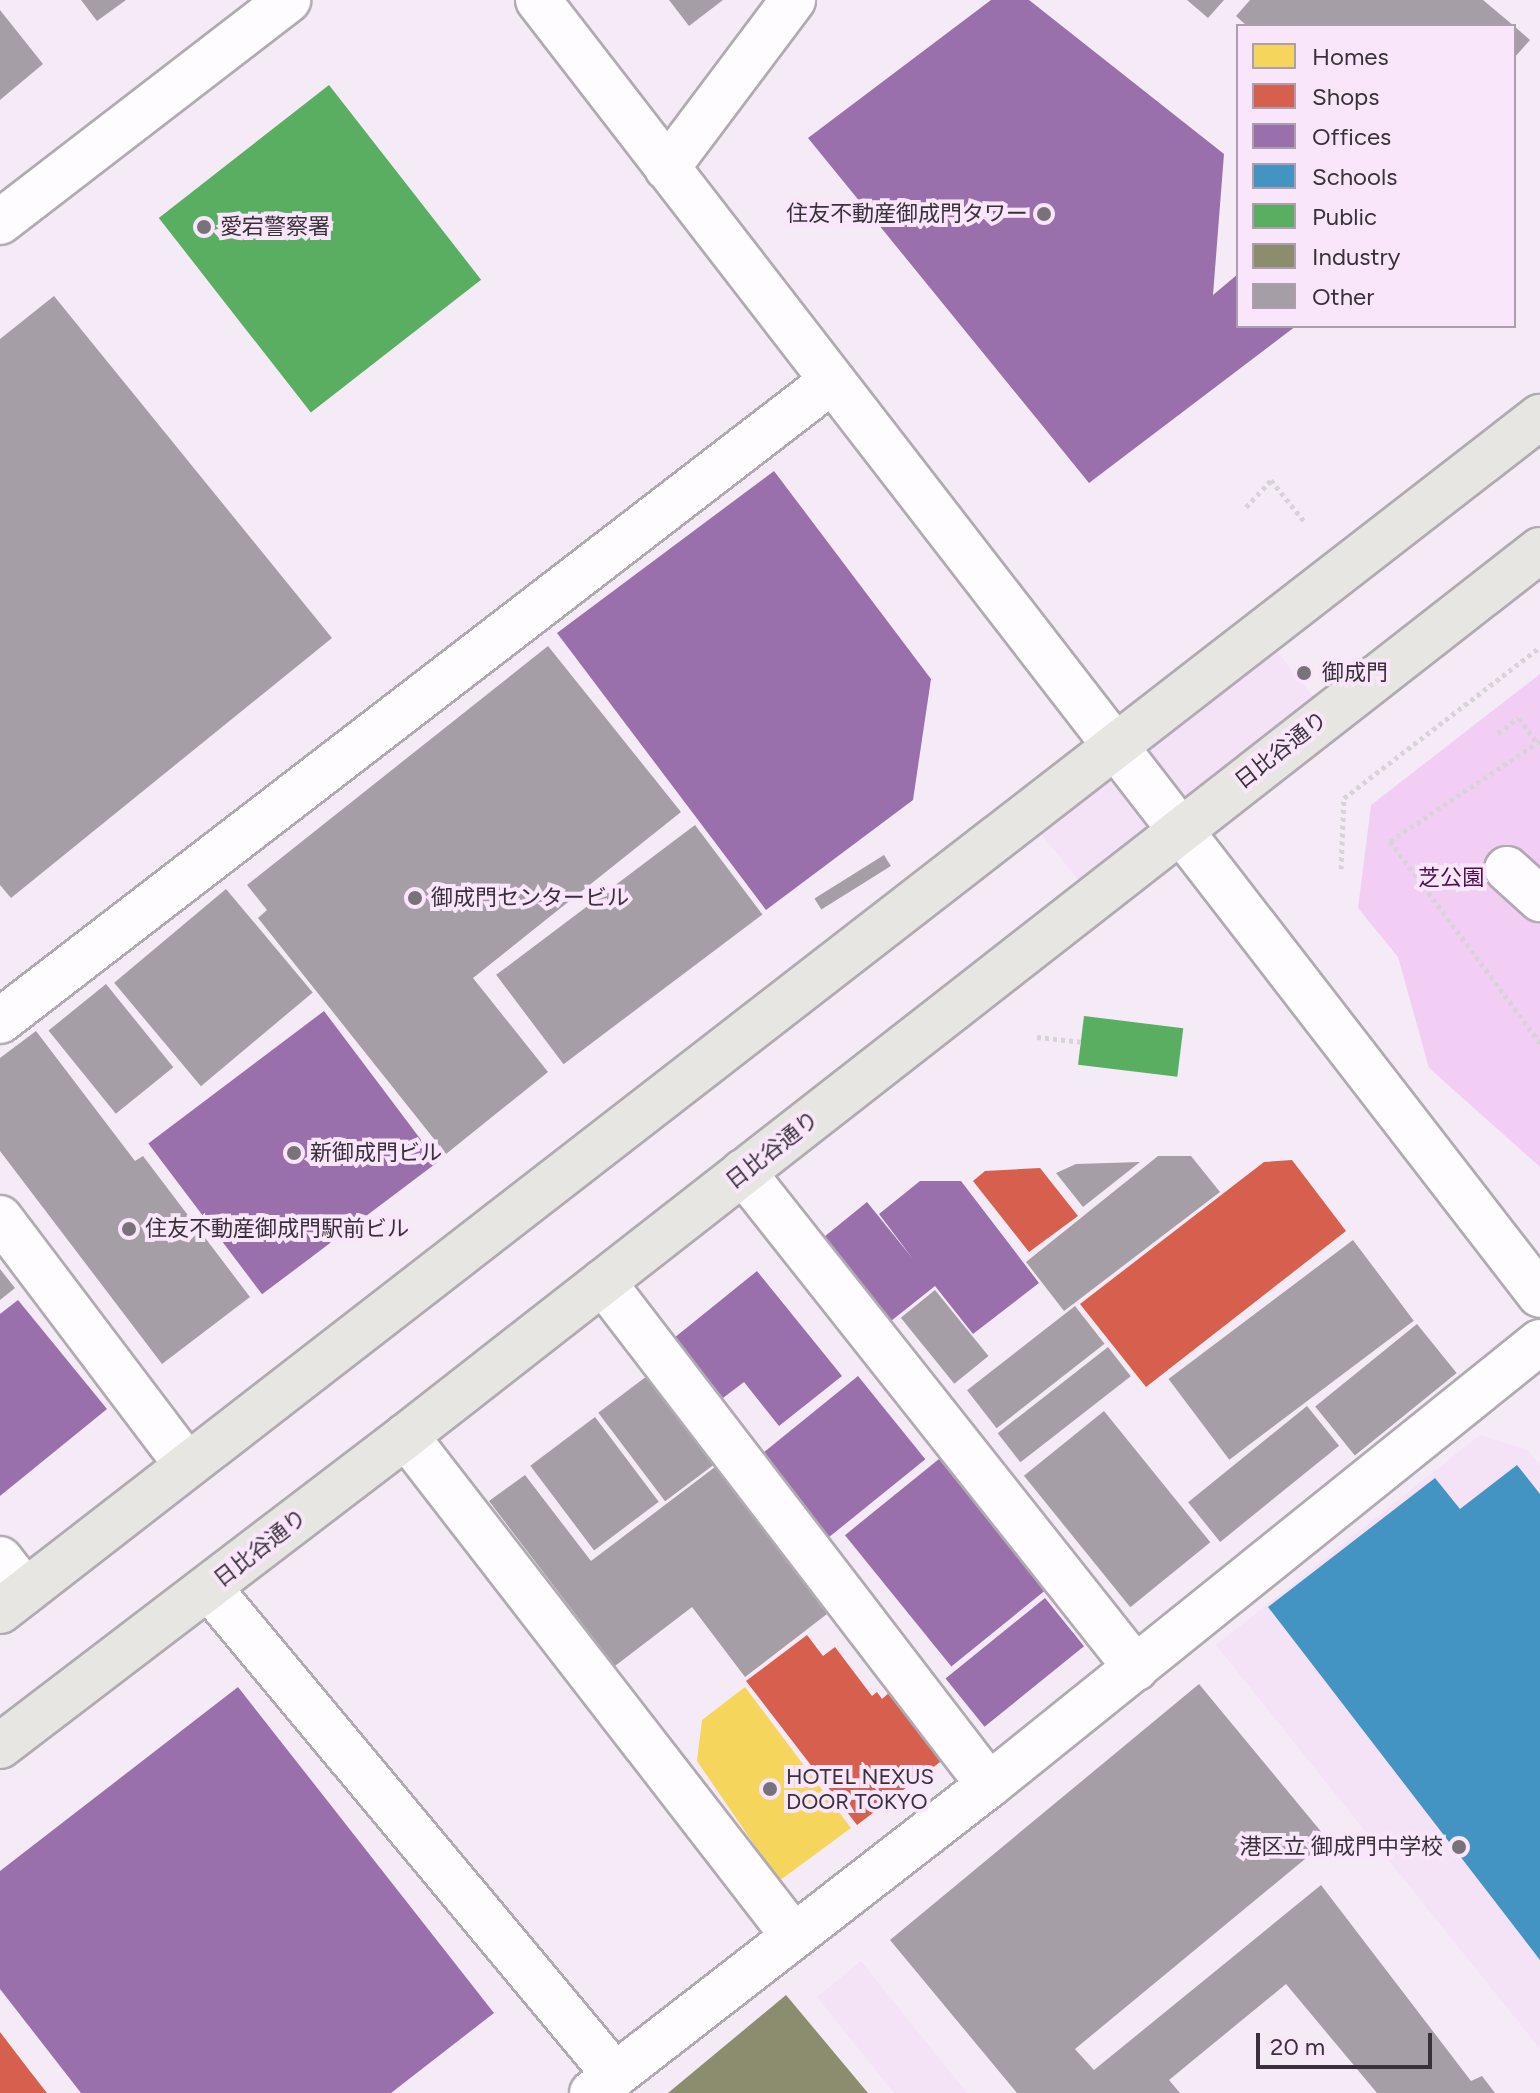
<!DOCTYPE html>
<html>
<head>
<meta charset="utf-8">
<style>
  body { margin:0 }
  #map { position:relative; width:1540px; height:2093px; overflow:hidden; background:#f5ebf6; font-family:Figtree,"Noto Sans JP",sans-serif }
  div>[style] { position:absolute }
  .built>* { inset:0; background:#f4e2f6; transform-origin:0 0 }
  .green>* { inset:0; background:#f2cef5 }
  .homes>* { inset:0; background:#f6d55c }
  .shops>* { inset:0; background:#d6604d }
  .offices>* { inset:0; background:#9970ab; transform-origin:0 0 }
  .schools>* { inset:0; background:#4393c3 }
  .public>* { inset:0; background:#5aae61; transform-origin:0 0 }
  .industry>* { inset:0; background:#8c8c6e }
  .building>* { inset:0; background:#a69ea6; transform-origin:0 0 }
  .path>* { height:5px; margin-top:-2.5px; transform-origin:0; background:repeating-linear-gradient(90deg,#d7d4d7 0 4px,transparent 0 8px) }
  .roads { filter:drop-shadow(2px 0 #b1aab2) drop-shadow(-2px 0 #b1aab2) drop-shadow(0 2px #b1aab2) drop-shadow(0 -2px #b1aab2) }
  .minor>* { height:44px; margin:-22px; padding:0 22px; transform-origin:22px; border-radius:22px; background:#fefcfe }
  .major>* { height:44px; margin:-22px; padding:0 22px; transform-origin:22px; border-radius:22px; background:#e7e6e2 }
  .dots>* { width:22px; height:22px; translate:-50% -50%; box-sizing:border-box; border:4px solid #f9e6fb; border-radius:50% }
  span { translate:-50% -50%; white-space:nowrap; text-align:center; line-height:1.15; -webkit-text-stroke:8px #f9e6fb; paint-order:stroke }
  .poi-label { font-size:22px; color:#383139 }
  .right { translate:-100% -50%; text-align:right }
  .left { translate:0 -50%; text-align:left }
  .street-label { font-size:22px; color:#383139 }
  .park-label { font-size:22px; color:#4c1052 }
  .legend { position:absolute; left:1236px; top:24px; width:280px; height:304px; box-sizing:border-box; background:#f9e6fb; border:2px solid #ac9ead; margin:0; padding:10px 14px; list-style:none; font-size:24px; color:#383139 }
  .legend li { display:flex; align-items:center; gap:16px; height:40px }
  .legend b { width:40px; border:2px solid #ac9ead }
  .scale { position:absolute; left:1256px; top:2033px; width:176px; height:36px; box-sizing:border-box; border:4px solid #383139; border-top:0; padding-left:10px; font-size:24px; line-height:28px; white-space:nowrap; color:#383139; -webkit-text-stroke:6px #f9e6fb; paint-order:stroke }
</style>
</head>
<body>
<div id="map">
  <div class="built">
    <div style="left:1261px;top:632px;width:124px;height:298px;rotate:51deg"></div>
    <div style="clip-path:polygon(1480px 1435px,1528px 1450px,1540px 1466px,1540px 2049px,1216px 1645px)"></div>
    <div style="clip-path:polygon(861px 1961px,967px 2093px,894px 2093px,817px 1997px)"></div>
  </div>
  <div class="green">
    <div style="clip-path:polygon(1540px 674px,1540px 1167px,1429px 1068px,1398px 957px,1358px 908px,1371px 805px)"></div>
  </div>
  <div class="homes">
    <div style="clip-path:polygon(745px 1687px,851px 1828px,779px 1881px,697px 1761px,702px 1720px)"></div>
  </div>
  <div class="shops">
    <div style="clip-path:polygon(1292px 1160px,1346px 1231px,1146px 1387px,1080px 1304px,1264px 1162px)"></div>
    <div style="clip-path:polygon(1040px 1168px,1078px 1216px,1029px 1252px,973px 1181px,985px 1171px)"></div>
    <div style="clip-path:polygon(807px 1635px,823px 1656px,835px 1647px,872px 1696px,877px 1692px,882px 1699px,891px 1691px,944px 1759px,857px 1825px,746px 1681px)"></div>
    <div style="clip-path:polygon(0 2032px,29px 2070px,47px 2093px,0 2093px)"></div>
  </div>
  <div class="offices">
    <div style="clip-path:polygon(991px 0,1029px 0,1224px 154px,1213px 295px,1238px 274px,1238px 326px,1296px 326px,1089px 483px,808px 138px)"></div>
    <div style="clip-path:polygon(774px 471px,931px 679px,913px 800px,766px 910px,557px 633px)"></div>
    <div style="left:324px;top:1011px;width:189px;height:220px;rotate:53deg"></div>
    <div style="clip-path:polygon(920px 1181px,961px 1181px,1039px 1283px,973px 1334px,935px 1286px,891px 1321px,824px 1237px,867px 1202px,913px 1259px,879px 1214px)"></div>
    <div style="clip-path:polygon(757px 1271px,842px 1376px,779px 1426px,744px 1382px,723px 1398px,674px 1338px)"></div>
    <div style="clip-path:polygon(18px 1300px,107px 1409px,0 1496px,0 1314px)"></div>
    <div style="left:858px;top:1376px;width:107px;height:127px;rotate:51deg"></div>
    <div style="left:939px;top:1459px;width:169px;height:121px;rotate:51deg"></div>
    <div style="left:1045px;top:1598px;width:62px;height:128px;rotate:51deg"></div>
    <div style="clip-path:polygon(238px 1687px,494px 2013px,391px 2093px,81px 2093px,0 1989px,0 1871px)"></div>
  </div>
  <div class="schools">
    <div style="clip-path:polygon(1517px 1465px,1540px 1494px,1540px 1960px,1268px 1607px,1435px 1478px,1460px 1509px)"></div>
  </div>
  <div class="public">
    <div style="left:329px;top:85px;width:247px;height:216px;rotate:52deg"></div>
    <div style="left:1084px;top:1016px;width:100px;height:49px;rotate:7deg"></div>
  </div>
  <div class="industry">
    <div style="clip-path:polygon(786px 1995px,868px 2093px,668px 2093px)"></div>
  </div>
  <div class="building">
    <div style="clip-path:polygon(81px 0,126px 0,97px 21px)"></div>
    <div style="clip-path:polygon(669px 0,723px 0,689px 26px)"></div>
    <div style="clip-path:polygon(1187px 0,1224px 0,1208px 18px)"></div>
    <div style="clip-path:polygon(1250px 0,1483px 0,1514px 26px,1247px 26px,1236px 16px)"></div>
    <div style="clip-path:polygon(0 10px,43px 64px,0 100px)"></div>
    <div style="clip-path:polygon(1514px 26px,1530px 40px,1514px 58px)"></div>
    <div style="clip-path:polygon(54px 296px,332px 638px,11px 898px,0 885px,0 339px)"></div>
    <div style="clip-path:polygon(548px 646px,681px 812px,473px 978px,548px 1072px,446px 1154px,258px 918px,267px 910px,247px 885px)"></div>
    <div style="left:695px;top:825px;width:112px;height:249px;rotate:53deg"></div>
    <div style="left:884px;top:855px;width:13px;height:82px;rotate:58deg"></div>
    <div style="left:226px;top:889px;width:135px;height:146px;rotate:50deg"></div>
    <div style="left:106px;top:984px;width:107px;height:74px;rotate:51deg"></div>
    <div style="clip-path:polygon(36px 1031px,135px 1161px,143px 1156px,250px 1297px,162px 1364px,0 1151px,0 1058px)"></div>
    <div style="clip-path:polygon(1158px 1156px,1191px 1156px,1220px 1192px,1064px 1311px,1026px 1262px)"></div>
    <div style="clip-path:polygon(1140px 1162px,1083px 1207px,1056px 1173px,1076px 1164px)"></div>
    <div style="left:1353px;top:1240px;width:101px;height:231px;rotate:53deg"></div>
    <div style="clip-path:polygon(0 1269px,15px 1288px,0 1300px)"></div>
    <div style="left:935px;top:1290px;width:85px;height:44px;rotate:51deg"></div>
    <div style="left:1075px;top:1306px;width:48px;height:137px;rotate:52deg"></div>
    <div style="left:1417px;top:1324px;width:63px;height:131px;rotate:51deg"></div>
    <div style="left:1108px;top:1347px;width:37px;height:140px;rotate:52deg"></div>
    <div style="left:647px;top:1376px;width:111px;height:61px;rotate:53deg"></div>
    <div style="left:1307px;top:1406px;width:51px;height:153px;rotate:51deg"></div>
    <div style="left:1104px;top:1411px;width:169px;height:103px;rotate:51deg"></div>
    <div style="left:595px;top:1417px;width:106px;height:81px;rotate:53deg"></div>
    <div style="clip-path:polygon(715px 1467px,827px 1614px,745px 1677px,692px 1607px,615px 1666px,489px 1501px,525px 1475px,591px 1561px)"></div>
    <div style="clip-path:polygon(1199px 1684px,1328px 1840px,1075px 2049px,1094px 2070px,1321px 1885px,1471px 2081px,1482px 2076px,1495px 2093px,1377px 2093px,1286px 1984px,1169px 2080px,1180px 2093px,1017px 2093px,890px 1940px)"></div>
  </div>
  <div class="path">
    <div style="left:1246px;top:507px;width:37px;rotate:-47deg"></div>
    <div style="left:1271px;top:480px;width:53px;rotate:51.2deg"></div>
    <div style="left:1498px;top:733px;width:26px;rotate:-36deg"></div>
    <div style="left:1519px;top:718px;width:31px;rotate:54deg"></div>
    <div style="left:1540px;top:741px;width:180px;rotate:146.3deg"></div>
    <div style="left:1390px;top:841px;width:252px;rotate:53.4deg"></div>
    <div style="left:1341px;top:869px;width:71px;rotate:-87.6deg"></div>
    <div style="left:1344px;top:798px;width:247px;rotate:-37.6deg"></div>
    <div style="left:1037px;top:1037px;width:47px;rotate:6.1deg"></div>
  </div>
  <div class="roads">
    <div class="minor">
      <div style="left:538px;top:0;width:1637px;rotate:52.27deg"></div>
      <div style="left:667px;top:168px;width:210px;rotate:-53.1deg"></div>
      <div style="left:0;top:222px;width:364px;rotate:-37.6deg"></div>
      <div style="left:1507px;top:869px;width:45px;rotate:42.3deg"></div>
      <div style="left:0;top:1021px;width:1050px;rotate:-37.57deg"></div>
      <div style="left:743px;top:1172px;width:633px;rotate:51.61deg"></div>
      <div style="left:0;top:1218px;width:310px;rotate:52.9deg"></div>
      <div style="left:603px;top:1282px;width:634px;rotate:52.5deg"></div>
      <div style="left:406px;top:1436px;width:630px;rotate:52.22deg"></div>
      <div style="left:0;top:1559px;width:41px;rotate:52deg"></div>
      <div style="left:209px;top:1588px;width:634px;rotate:50.18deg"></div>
      <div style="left:592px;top:2093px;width:502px;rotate:-37.8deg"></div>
      <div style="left:989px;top:1785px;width:707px;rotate:-38.8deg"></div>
    </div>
    <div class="major">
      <div style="left:0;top:1611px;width:1949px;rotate:-37.79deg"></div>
      <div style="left:0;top:1746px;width:511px;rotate:-37.36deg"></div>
      <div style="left:406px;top:1436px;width:1439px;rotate:-38deg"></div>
    </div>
  </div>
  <div class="dots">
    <div style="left:1044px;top:214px;background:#7a727b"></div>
    <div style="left:204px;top:227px;background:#7a727b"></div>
    <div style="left:1304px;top:673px;background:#7a727b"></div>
    <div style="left:415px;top:898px;background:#7a727b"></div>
    <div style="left:294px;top:1153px;background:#7a727b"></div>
    <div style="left:129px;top:1229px;background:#7a727b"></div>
    <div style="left:770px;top:1789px;background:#7a727b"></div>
    <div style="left:1459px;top:1847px;background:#7a727b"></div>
  </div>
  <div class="poi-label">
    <span class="right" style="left:1028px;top:214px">住友不動産御成門タワー</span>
    <span class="left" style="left:220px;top:227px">愛宕警察署</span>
    <span class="left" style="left:1322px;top:673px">御成門</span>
    <span class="left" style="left:431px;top:898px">御成門センタービル</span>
    <span class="left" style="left:310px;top:1153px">新御成門ビル</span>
    <span class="left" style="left:145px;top:1229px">住友不動産御成門駅前ビル</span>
    <span class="left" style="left:786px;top:1789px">HOTEL NEXUS<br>DOOR TOKYO</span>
    <span class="right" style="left:1443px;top:1847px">港区立 御成門中学校</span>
  </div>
  <div class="street-label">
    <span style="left:1281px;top:750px;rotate:-38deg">日比谷通り</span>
    <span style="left:772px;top:1150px;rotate:-38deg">日比谷通り</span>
    <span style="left:260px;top:1548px;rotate:-38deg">日比谷通り</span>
  </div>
  <div class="park-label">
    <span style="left:1451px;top:878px">芝公園</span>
  </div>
  <ul class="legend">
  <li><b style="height:22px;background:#f6d55c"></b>Homes</li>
  <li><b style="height:22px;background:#d6604d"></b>Shops</li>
  <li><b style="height:22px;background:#9970ab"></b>Offices</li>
  <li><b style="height:22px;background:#4393c3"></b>Schools</li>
  <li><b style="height:22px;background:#5aae61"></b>Public</li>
  <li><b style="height:22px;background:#8c8c6e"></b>Industry</li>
  <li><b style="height:22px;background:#a69ea6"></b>Other</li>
  </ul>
  <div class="scale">20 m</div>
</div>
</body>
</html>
